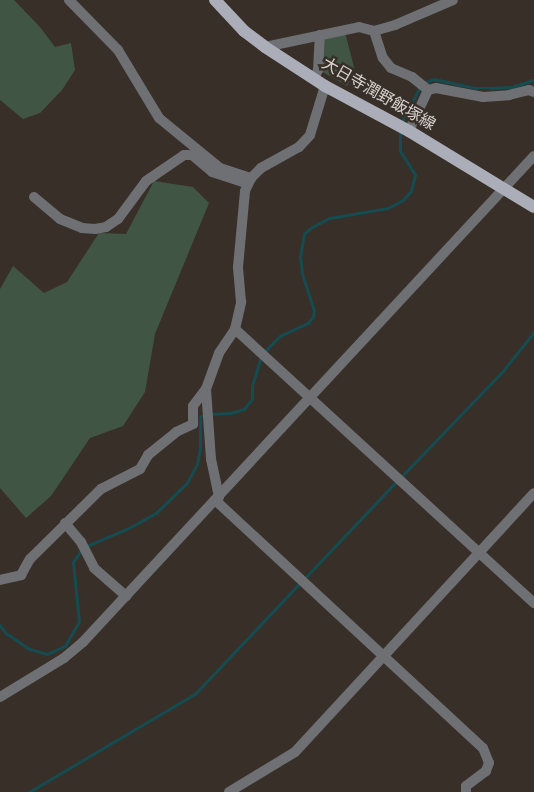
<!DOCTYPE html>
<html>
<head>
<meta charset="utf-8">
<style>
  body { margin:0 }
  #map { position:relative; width:534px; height:792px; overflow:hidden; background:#372f28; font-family:"Sofia Sans Condensed","Noto Sans JP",sans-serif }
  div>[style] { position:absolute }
  .green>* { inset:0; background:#415544 }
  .stream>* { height:2.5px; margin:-1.25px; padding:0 1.25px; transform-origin:1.25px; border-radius:1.25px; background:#154c51 }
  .minor>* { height:10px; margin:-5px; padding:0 5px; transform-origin:5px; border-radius:5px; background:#6e7074 }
  .major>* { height:12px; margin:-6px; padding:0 6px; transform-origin:6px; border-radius:6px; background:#abaeb8 }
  span { translate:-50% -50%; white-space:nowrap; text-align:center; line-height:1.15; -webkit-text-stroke:5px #372f28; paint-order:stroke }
  .street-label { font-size:16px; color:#d6d0cc }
</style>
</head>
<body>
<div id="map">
  <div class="green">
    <div style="clip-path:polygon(0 0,14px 0,40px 27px,55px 47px,71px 43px,75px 70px,62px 90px,40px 113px,23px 119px,0 100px)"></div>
    <div style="clip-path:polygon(345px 32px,355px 71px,347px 86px,321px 71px,323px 39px)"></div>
    <div style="clip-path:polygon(154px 181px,193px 187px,209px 203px,155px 334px,145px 392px,123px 426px,90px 438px,51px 496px,26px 518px,0 488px,0 289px,13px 266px,44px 293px,67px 282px,99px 233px,126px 234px)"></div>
  </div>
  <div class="stream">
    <div style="left:424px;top:83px;width:11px;rotate:-22deg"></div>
    <div style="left:434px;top:79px;width:43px;rotate:12.1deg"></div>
    <div style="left:476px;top:88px;width:15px"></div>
    <div style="left:491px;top:88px;width:21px;rotate:-3deg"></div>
    <div style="left:512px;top:87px;width:23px;rotate:-18deg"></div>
    <div style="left:402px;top:122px;width:39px;rotate:-63deg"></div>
    <div style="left:264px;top:352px;width:23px;rotate:-45deg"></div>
    <div style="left:280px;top:336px;width:31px;rotate:-25deg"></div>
    <div style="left:308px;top:323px;width:8px;rotate:-50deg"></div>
    <div style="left:313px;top:317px;width:6px;rotate:-81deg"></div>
    <div style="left:314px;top:311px;width:40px;rotate:-108deg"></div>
    <div style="left:302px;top:273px;width:16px;rotate:-97deg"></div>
    <div style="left:300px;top:257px;width:23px;rotate:-80deg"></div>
    <div style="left:304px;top:234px;width:11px;rotate:-41deg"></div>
    <div style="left:312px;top:227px;width:20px;rotate:-27deg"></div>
    <div style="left:330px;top:218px;width:59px;rotate:-9.8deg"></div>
    <div style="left:388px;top:208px;width:17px;rotate:-28deg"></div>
    <div style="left:403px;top:200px;width:12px;rotate:-48deg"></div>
    <div style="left:411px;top:191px;width:16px;rotate:-76deg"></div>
    <div style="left:415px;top:175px;width:28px;rotate:-122deg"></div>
    <div style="left:400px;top:151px;width:19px;rotate:-90deg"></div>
    <div style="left:210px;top:414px;width:21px;rotate:-3deg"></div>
    <div style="left:231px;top:413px;width:14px;rotate:-17deg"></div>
    <div style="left:244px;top:409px;width:13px;rotate:-51deg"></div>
    <div style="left:252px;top:399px;width:13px;rotate:-90deg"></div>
    <div style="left:252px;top:386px;width:31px;rotate:-73deg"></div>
    <div style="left:400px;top:478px;width:149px;rotate:-46.1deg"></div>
    <div style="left:503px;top:371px;width:50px;rotate:-51.5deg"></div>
    <div style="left:87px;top:546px;width:46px;rotate:-23.2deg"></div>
    <div style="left:129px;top:528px;width:31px;rotate:-29deg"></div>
    <div style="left:156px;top:513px;width:43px;rotate:-44.1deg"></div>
    <div style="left:187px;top:483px;width:21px;rotate:-62deg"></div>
    <div style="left:197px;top:464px;width:16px;rotate:-79deg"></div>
    <div style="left:200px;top:448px;width:31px;rotate:-90deg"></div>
    <div style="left:200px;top:417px;width:5px;rotate:-22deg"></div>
    <div style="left:304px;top:579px;width:134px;rotate:-46.5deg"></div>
    <div style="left:0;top:625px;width:10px;rotate:53deg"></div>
    <div style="left:6px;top:633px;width:29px;rotate:34deg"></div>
    <div style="left:30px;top:649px;width:18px;rotate:16deg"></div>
    <div style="left:47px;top:654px;width:20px;rotate:-24deg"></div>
    <div style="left:65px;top:646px;width:28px;rotate:-60deg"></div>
    <div style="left:79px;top:622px;width:60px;rotate:-95.7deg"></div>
    <div style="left:73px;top:562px;width:16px;rotate:-55deg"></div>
    <div style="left:29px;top:792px;width:193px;rotate:-30.6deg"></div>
    <div style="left:195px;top:694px;width:153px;rotate:-46.6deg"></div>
  </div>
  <div class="minor">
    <div style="left:69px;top:0;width:70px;rotate:45.6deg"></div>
    <div style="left:118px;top:50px;width:79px;rotate:58.9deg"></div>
    <div style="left:159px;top:118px;width:79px;rotate:39.3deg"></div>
    <div style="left:220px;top:168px;width:33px;rotate:18deg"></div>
    <div style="left:374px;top:31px;width:28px;rotate:72deg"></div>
    <div style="left:383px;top:58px;width:13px;rotate:51deg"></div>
    <div style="left:391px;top:68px;width:23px;rotate:23deg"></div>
    <div style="left:412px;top:77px;width:21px;rotate:39deg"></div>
    <div style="left:265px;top:47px;width:96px;rotate:-12deg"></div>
    <div style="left:359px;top:27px;width:16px;rotate:15deg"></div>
    <div style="left:374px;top:31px;width:22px;rotate:-16deg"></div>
    <div style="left:395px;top:25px;width:63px;rotate:-23.3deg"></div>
    <div style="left:314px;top:78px;width:9px;rotate:-63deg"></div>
    <div style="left:318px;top:70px;width:35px;rotate:-87deg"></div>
    <div style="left:409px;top:131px;width:45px;rotate:-65.1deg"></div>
    <div style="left:428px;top:90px;width:8px;rotate:-14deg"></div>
    <div style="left:436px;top:88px;width:48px;rotate:10.8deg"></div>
    <div style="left:483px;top:97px;width:26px;rotate:-4deg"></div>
    <div style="left:509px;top:95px;width:21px;rotate:-14deg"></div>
    <div style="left:529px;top:90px;width:5px;rotate:22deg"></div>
    <div style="left:34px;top:197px;width:34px;rotate:40deg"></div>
    <div style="left:60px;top:219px;width:24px;rotate:22deg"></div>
    <div style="left:82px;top:228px;width:13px;rotate:4deg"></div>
    <div style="left:95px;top:229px;width:11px;rotate:-10deg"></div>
    <div style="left:106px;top:227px;width:14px;rotate:-34deg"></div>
    <div style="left:118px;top:219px;width:47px;rotate:-53.6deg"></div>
    <div style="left:146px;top:181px;width:46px;rotate:-34.4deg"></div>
    <div style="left:184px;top:155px;width:8px"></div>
    <div style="left:192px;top:155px;width:26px;rotate:40deg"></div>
    <div style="left:212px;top:172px;width:38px;rotate:18deg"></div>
    <div style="left:235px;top:329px;width:406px;rotate:42.5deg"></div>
    <div style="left:206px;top:389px;width:70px;rotate:85.9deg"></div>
    <div style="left:211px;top:459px;width:39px;rotate:78deg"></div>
    <div style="left:215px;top:500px;width:365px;rotate:42.8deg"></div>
    <div style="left:483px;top:748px;width:16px;rotate:68deg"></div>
    <div style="left:489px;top:763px;width:9px;rotate:111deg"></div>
    <div style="left:486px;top:771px;width:25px;rotate:143deg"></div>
    <div style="left:466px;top:786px;width:6px;rotate:90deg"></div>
    <div style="left:65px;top:523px;width:25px;rotate:50deg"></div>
    <div style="left:81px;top:542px;width:29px;rotate:63deg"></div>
    <div style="left:94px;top:568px;width:43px;rotate:41.2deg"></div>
    <div style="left:0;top:580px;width:22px;rotate:-13deg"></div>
    <div style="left:21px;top:575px;width:18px;rotate:-61deg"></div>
    <div style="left:30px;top:559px;width:100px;rotate:-44.6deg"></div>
    <div style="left:101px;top:489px;width:44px;rotate:-27.1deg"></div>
    <div style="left:140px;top:469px;width:16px;rotate:-60deg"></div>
    <div style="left:148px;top:455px;width:36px;rotate:-39deg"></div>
    <div style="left:176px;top:432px;width:19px;rotate:-25deg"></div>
    <div style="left:193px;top:424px;width:18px;rotate:-90deg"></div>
    <div style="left:193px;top:406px;width:21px;rotate:-53deg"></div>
    <div style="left:206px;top:389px;width:38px;rotate:-70deg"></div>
    <div style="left:219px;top:353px;width:29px;rotate:-56deg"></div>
    <div style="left:235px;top:329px;width:28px;rotate:-77deg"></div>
    <div style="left:241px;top:302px;width:35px;rotate:-95deg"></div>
    <div style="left:238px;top:267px;width:76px;rotate:-84.7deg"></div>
    <div style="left:245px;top:191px;width:14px;rotate:-65deg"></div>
    <div style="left:251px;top:178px;width:14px;rotate:-45deg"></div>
    <div style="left:261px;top:168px;width:43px;rotate:-28.9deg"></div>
    <div style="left:299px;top:147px;width:16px;rotate:-47deg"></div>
    <div style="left:310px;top:135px;width:51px;rotate:-73deg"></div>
    <div style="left:0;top:697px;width:75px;rotate:-31.4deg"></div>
    <div style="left:64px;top:658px;width:25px;rotate:-40deg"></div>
    <div style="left:83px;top:642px;width:663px;rotate:-47.14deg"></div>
    <div style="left:229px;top:792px;width:77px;rotate:-31.2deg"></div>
    <div style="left:295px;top:752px;width:352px;rotate:-47.3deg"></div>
  </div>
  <div class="major">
    <div style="left:215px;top:0;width:42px;rotate:46.9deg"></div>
    <div style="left:244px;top:31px;width:26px;rotate:37deg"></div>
    <div style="left:265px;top:47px;width:72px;rotate:33deg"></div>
    <div style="left:325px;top:86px;width:95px;rotate:28.2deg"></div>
    <div style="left:409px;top:131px;width:146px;rotate:31.3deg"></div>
  </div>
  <div class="street-label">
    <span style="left:378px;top:95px;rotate:30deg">大日寺潤野飯塚線</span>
  </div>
</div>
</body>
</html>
